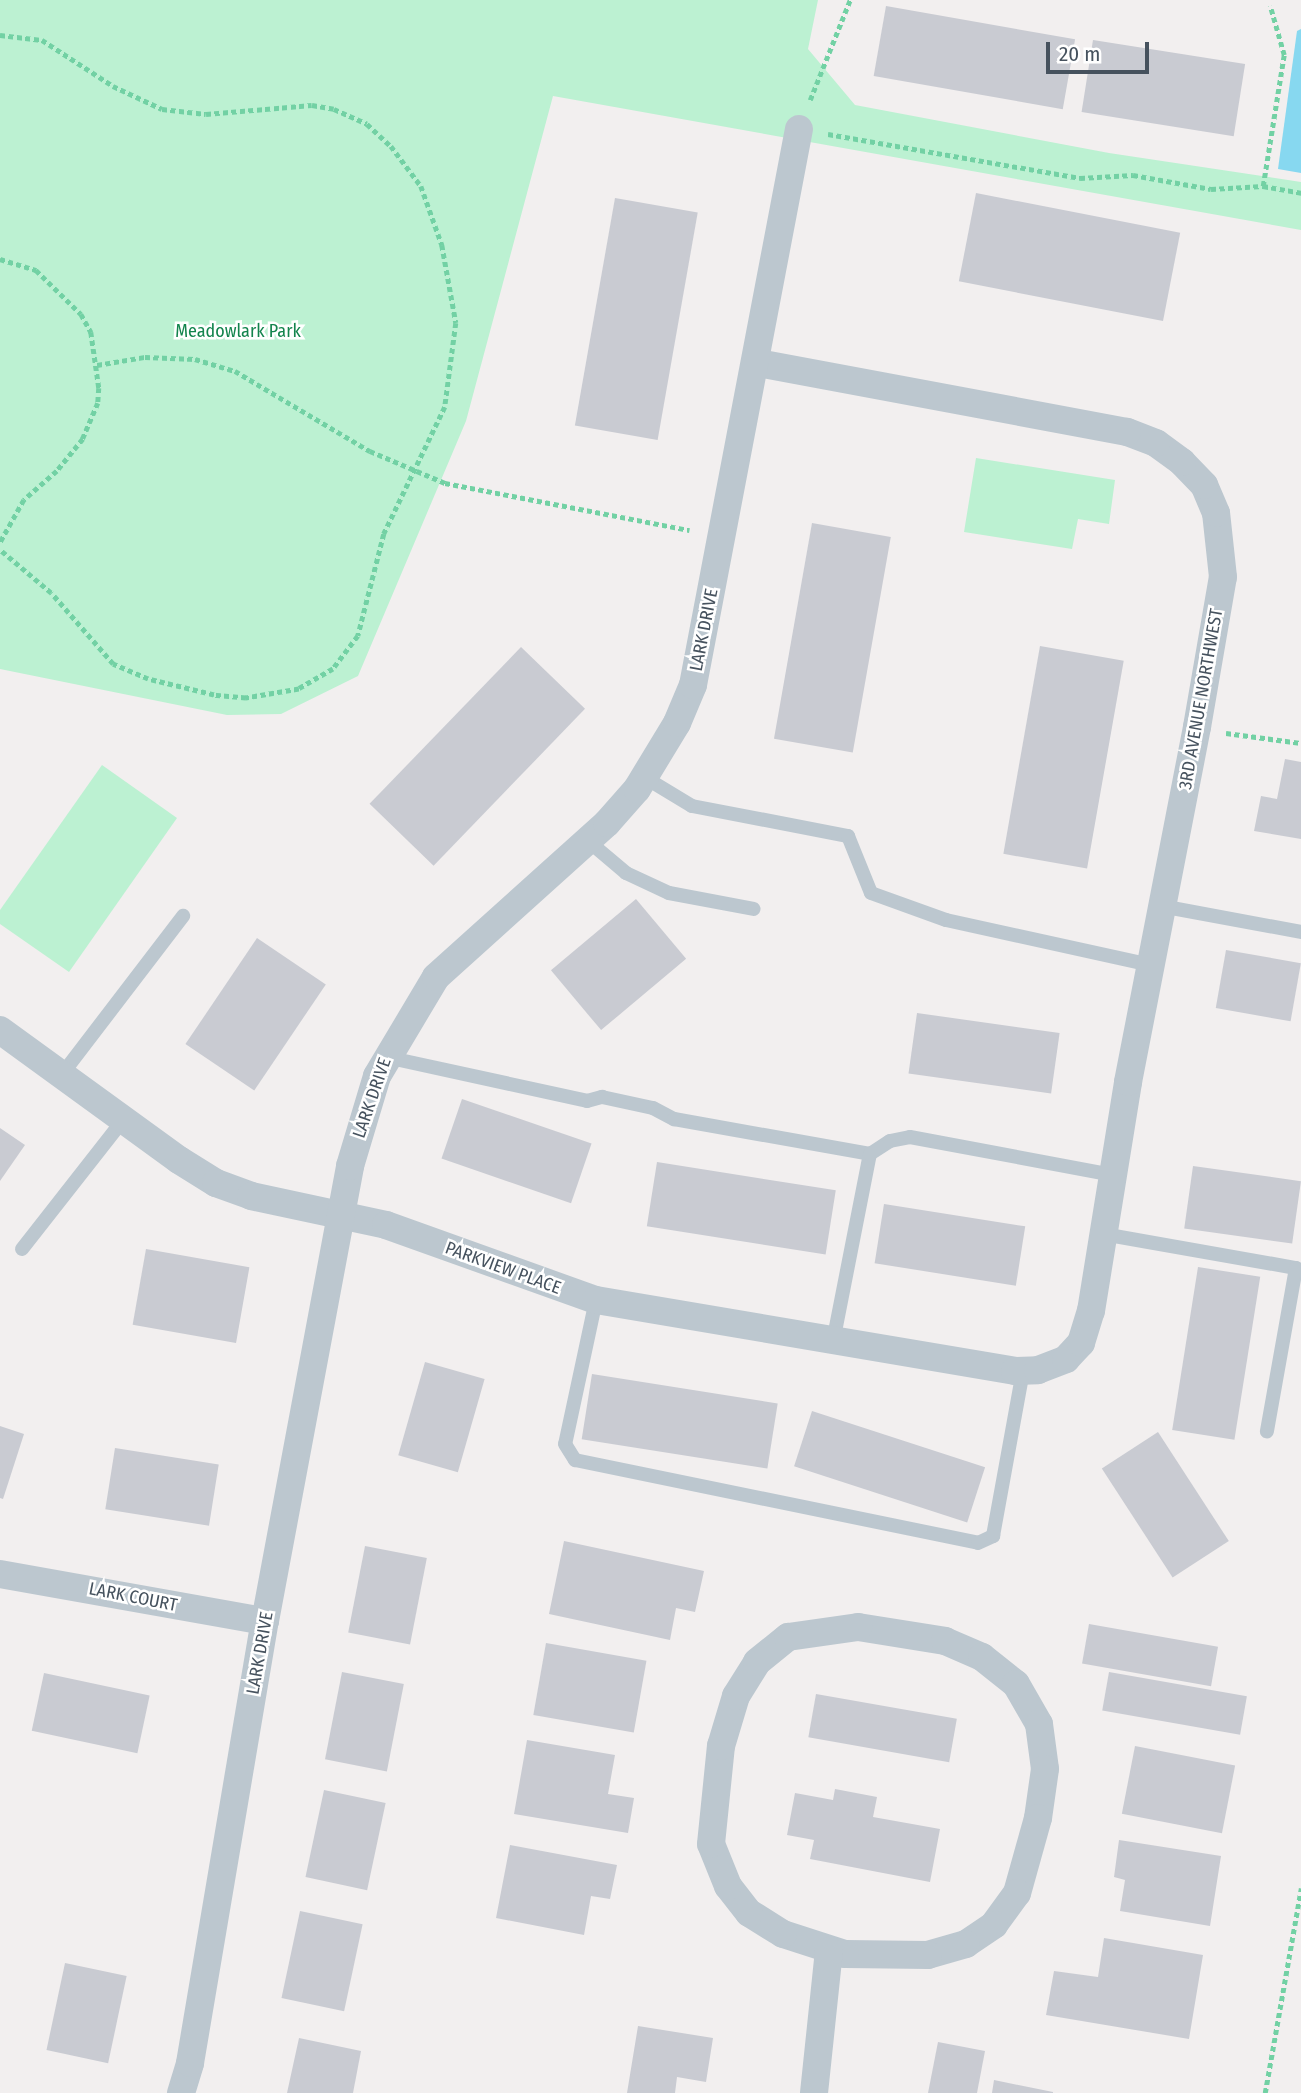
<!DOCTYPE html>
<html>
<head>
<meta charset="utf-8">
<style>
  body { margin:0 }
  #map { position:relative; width:1301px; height:2093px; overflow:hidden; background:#f2efef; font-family:"Fira Sans Condensed",sans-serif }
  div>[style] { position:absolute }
  .green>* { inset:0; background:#bcf1d2 }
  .water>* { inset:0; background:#87d8f0 }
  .building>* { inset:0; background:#c9cbd2; transform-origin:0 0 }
  .path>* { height:4.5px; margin-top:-2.25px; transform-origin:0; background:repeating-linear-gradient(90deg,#72d1a4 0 5px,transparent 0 8.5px) }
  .lane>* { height:14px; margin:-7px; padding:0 7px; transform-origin:7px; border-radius:7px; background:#bcc7cf }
  .street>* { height:28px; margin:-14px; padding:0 14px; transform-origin:14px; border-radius:14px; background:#bcc7cf }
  span { translate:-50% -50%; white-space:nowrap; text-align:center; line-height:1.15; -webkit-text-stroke:5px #fff; paint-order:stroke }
  .park-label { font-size:18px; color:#13844d }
  .street-label { font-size:18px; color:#46525e }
  .scale { position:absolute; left:1046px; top:42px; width:103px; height:32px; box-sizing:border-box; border:4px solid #46525e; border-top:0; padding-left:9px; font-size:21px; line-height:24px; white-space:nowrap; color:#46525e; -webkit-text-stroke:5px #fff; paint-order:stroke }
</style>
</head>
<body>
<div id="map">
  <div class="green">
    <div style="clip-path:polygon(0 0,818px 0,808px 49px,855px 105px,1109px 153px,1301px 182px,1301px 230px,553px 96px,466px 421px,358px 676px,281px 714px,227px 715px,0 669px)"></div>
    <div style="clip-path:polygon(976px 458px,1115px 480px,1109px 524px,1078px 519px,1072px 549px,964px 532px)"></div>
    <div style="clip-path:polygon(102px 765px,177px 818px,69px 972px,0 924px,0 910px)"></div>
  </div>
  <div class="water">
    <div style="clip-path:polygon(1301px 29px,1301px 173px,1278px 169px,1297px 31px)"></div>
  </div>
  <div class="building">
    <div style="left:886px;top:6px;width:192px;height:71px;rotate:10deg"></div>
    <div style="left:1093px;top:40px;width:154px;height:73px;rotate:9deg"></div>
    <div style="left:976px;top:193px;width:208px;height:90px;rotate:11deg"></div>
    <div style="left:615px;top:198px;width:84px;height:231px;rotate:10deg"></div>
    <div style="left:812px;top:523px;width:80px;height:219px;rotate:10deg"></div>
    <div style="left:1040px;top:646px;width:85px;height:211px;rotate:10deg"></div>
    <div style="left:521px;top:647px;width:89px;height:218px;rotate:44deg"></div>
    <div style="clip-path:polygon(1285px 759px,1301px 762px,1301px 839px,1254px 831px,1261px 796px,1277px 799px)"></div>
    <div style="left:636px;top:899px;width:78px;height:111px;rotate:50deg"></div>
    <div style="left:257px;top:938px;width:83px;height:128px;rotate:34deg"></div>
    <div style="left:1226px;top:950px;width:76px;height:59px;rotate:10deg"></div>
    <div style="left:917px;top:1013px;width:144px;height:61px;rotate:8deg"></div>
    <div style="left:462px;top:1099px;width:137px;height:63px;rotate:19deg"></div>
    <div style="clip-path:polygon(0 1128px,25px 1145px,0 1181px)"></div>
    <div style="left:657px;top:1162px;width:181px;height:65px;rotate:9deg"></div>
    <div style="left:1193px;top:1166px;width:109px;height:63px;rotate:8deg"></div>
    <div style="left:884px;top:1204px;width:143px;height:60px;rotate:9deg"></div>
    <div style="left:146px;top:1249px;width:105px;height:77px;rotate:10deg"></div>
    <div style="left:1198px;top:1267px;width:63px;height:165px;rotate:9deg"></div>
    <div style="left:425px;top:1362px;width:62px;height:97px;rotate:16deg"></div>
    <div style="left:592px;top:1374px;width:188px;height:66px;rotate:9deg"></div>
    <div style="left:812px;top:1411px;width:182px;height:58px;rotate:18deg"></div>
    <div style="clip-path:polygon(0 1426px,24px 1434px,3px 1499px,0 1498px)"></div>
    <div style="left:1158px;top:1432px;width:130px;height:67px;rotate:57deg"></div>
    <div style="left:115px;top:1448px;width:105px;height:62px;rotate:9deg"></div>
    <div style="clip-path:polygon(564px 1541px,704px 1571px,695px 1612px,676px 1608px,670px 1640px,549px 1614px)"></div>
    <div style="left:365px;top:1546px;width:63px;height:88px;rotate:11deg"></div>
    <div style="left:1089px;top:1624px;width:131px;height:40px;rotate:10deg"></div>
    <div style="left:546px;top:1643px;width:102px;height:73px;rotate:10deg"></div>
    <div style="left:342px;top:1672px;width:63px;height:89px;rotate:11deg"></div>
    <div style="left:1109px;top:1672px;width:140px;height:39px;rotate:10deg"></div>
    <div style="left:44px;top:1673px;width:108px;height:59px;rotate:12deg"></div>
    <div style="left:816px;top:1694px;width:143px;height:44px;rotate:10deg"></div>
    <div style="clip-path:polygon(527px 1740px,615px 1755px,608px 1794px,634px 1798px,628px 1833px,514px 1814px)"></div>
    <div style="left:1135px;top:1746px;width:102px;height:69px;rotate:11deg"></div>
    <div style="clip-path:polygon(835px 1789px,877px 1797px,873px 1817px,940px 1829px,930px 1882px,810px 1859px,814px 1840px,787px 1835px,795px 1793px,833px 1800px)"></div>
    <div style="left:324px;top:1790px;width:63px;height:89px;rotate:12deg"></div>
    <div style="clip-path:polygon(1119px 1840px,1221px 1856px,1210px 1926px,1120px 1911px,1125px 1880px,1114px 1877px)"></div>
    <div style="clip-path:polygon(510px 1845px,617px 1865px,610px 1899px,591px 1896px,584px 1935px,496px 1918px)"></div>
    <div style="left:300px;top:1911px;width:64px;height:89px;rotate:12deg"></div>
    <div style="clip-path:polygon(1104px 1938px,1203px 1955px,1189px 2039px,1046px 2015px,1054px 1971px,1098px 1977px)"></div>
    <div style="left:65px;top:1963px;width:63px;height:89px;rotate:12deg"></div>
    <div style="clip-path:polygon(638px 2026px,713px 2038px,706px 2082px,677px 2077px,675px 2093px,627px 2093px)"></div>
    <div style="clip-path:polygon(299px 2038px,361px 2051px,353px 2093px,287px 2093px)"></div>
    <div style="clip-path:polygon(938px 2042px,985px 2051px,977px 2093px,928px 2093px)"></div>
    <div style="clip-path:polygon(994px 2080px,1053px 2092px,1053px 2093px,992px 2093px)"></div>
  </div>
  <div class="path">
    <div style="left:0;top:35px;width:42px;rotate:6.8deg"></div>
    <div style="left:42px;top:40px;width:85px;rotate:32.9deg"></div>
    <div style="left:113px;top:86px;width:54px;rotate:25.1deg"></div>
    <div style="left:162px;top:109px;width:44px;rotate:6.5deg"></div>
    <div style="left:206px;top:114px;width:106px;rotate:-4.9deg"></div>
    <div style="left:312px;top:105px;width:22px;rotate:10deg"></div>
    <div style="left:334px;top:109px;width:36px;rotate:24deg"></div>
    <div style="left:367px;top:124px;width:33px;rotate:43deg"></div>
    <div style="left:391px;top:146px;width:50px;rotate:53.1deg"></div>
    <div style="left:421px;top:186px;width:63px;rotate:70.4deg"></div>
    <div style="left:442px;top:245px;width:79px;rotate:79.8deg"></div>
    <div style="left:456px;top:323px;width:85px;rotate:97.5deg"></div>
    <div style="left:445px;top:407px;width:141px;rotate:115.7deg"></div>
    <div style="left:384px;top:534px;width:105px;rotate:104.3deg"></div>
    <div style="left:358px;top:636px;width:41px;rotate:127.1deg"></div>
    <div style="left:333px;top:669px;width:39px;rotate:150deg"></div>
    <div style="left:299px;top:689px;width:54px;rotate:170.4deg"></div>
    <div style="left:246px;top:698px;width:32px;rotate:-175deg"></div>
    <div style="left:214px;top:695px;width:68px;rotate:-166.4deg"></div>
    <div style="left:148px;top:679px;width:38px;rotate:-157deg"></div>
    <div style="left:113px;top:664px;width:94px;rotate:-131.1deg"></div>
    <div style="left:51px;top:593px;width:67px;rotate:-139.9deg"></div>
    <div style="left:810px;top:100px;width:108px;rotate:-68.2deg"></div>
    <div style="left:828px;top:134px;width:256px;rotate:9.9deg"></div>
    <div style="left:1080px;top:178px;width:53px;rotate:-3.2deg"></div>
    <div style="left:1133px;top:175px;width:79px;rotate:10.2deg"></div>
    <div style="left:1211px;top:189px;width:52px;rotate:-3.3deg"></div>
    <div style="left:1263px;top:186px;width:39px;rotate:10deg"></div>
    <div style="left:1263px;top:186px;width:133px;rotate:-80.9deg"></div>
    <div style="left:1284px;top:55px;width:51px;rotate:-105.9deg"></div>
    <div style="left:0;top:259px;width:38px;rotate:17deg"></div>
    <div style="left:36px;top:270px;width:63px;rotate:44.4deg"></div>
    <div style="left:81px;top:314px;width:21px;rotate:61deg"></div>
    <div style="left:91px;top:332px;width:57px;rotate:81.9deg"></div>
    <div style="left:99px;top:388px;width:15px;rotate:94deg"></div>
    <div style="left:98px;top:403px;width:39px;rotate:113deg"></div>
    <div style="left:83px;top:439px;width:41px;rotate:129.1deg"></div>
    <div style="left:57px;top:471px;width:44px;rotate:138.7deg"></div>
    <div style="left:24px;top:500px;width:49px;rotate:119.2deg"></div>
    <div style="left:97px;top:365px;width:49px;rotate:-9.5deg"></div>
    <div style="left:145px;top:357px;width:50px;rotate:2.3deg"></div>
    <div style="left:195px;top:359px;width:42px;rotate:16.7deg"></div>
    <div style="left:235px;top:371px;width:157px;rotate:30.7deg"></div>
    <div style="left:370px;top:451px;width:82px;rotate:23.1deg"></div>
    <div style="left:445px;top:483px;width:249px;rotate:10.9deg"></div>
    <div style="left:1226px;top:733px;width:76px;rotate:7.6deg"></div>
    <div style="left:1265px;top:2093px;width:208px;rotate:-80deg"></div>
  </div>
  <div class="lane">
    <div style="left:644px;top:777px;width:56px;rotate:31.1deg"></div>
    <div style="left:692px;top:806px;width:159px;rotate:10.9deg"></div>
    <div style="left:848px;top:836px;width:61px;rotate:68deg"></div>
    <div style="left:871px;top:893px;width:80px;rotate:19.8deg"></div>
    <div style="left:946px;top:920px;width:209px;rotate:12.4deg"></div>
    <div style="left:587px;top:840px;width:51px;rotate:40.2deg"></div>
    <div style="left:626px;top:873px;width:47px;rotate:24.9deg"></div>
    <div style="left:669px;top:893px;width:86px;rotate:10.7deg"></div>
    <div style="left:1161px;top:906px;width:142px;rotate:10.5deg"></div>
    <div style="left:386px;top:1057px;width:206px;rotate:12.3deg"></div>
    <div style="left:587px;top:1101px;width:16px;rotate:-15deg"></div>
    <div style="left:602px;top:1097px;width:52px;rotate:12.2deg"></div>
    <div style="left:653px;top:1108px;width:24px;rotate:28deg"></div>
    <div style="left:674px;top:1119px;width:199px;rotate:10.1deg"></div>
    <div style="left:63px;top:1073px;width:198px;rotate:-52.6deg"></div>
    <div style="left:1103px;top:1234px;width:196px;rotate:10deg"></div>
    <div style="left:1296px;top:1268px;width:166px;rotate:100.1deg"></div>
    <div style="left:22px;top:1249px;width:165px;rotate:-51.9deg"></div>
    <div style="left:596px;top:1300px;width:147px;rotate:102.1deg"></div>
    <div style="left:565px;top:1444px;width:19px;rotate:58deg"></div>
    <div style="left:575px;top:1460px;width:411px;rotate:11.6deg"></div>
    <div style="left:978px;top:1543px;width:17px;rotate:-25deg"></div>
    <div style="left:993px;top:1536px;width:168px;rotate:-79.7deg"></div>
    <div style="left:833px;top:1342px;width:192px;rotate:-78.9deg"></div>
    <div style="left:870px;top:1154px;width:24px;rotate:-33deg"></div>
    <div style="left:890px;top:1141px;width:20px;rotate:-11deg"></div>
    <div style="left:910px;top:1137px;width:207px;rotate:10.6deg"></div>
  </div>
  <div class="street">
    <div style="left:0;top:1030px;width:221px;rotate:36deg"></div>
    <div style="left:179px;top:1160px;width:44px;rotate:31.9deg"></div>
    <div style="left:216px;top:1183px;width:37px;rotate:20deg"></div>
    <div style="left:251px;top:1196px;width:138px;rotate:12.1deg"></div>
    <div style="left:386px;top:1225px;width:223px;rotate:19.7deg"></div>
    <div style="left:596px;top:1300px;width:425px;rotate:9.6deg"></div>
    <div style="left:1015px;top:1371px;width:23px;rotate:-2deg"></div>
    <div style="left:1038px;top:1370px;width:30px;rotate:-21deg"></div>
    <div style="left:1066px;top:1359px;width:22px;rotate:-47deg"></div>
    <div style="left:1081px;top:1343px;width:34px;rotate:-73deg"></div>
    <div style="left:1091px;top:1311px;width:232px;rotate:-80.8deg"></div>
    <div style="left:1128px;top:1082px;width:362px;rotate:-79deg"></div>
    <div style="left:1197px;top:727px;width:152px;rotate:-80.2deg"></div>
    <div style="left:1223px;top:577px;width:64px;rotate:-96.2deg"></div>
    <div style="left:1216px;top:513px;width:30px;rotate:-113deg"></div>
    <div style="left:1204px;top:485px;width:32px;rotate:-134deg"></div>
    <div style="left:1182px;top:462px;width:32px;rotate:-144deg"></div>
    <div style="left:1156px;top:443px;width:31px;rotate:-159deg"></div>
    <div style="left:1127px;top:432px;width:376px;rotate:-169.4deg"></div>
    <div style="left:0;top:1574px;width:269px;rotate:10.1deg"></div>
    <div style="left:858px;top:1627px;width:88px;rotate:9.1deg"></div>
    <div style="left:945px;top:1641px;width:40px;rotate:23.4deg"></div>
    <div style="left:982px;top:1657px;width:43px;rotate:38.5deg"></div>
    <div style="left:1016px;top:1684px;width:46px;rotate:60.1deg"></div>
    <div style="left:1039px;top:1724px;width:45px;rotate:82.4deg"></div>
    <div style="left:1045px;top:1769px;width:49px;rotate:98.1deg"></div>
    <div style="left:1038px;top:1818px;width:78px;rotate:105.6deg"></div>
    <div style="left:1017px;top:1893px;width:39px;rotate:126deg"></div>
    <div style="left:994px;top:1925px;width:34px;rotate:146deg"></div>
    <div style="left:966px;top:1944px;width:40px;rotate:164deg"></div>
    <div style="left:928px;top:1955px;width:83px;rotate:-179.3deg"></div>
    <div style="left:845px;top:1954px;width:65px;rotate:-162.1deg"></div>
    <div style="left:783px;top:1934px;width:40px;rotate:-148deg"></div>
    <div style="left:749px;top:1913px;width:34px;rotate:-128deg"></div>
    <div style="left:728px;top:1886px;width:45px;rotate:-112deg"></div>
    <div style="left:711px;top:1844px;width:99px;rotate:-84.2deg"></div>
    <div style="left:721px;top:1746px;width:52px;rotate:-73.3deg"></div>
    <div style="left:736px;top:1696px;width:40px;rotate:-58deg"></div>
    <div style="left:757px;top:1662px;width:40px;rotate:-39deg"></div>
    <div style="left:788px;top:1637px;width:71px;rotate:-8.1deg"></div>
    <div style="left:181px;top:2093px;width:31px;rotate:-73deg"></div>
    <div style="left:190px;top:2063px;width:448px;rotate:-80.4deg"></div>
    <div style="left:265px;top:1621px;width:463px;rotate:-79.4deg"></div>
    <div style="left:350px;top:1166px;width:94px;rotate:-73.3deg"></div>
    <div style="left:377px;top:1076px;width:115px;rotate:-59.2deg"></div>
    <div style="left:436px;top:977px;width:230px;rotate:-42deg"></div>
    <div style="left:607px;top:823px;width:45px;rotate:-48.6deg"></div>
    <div style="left:637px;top:789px;width:77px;rotate:-58.8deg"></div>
    <div style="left:677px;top:723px;width:41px;rotate:-67.2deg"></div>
    <div style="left:693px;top:685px;width:566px;rotate:-79.21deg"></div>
    <div style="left:814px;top:2093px;width:143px;rotate:-84deg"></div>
  </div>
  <div class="park-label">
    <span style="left:238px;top:331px">Meadowlark Park</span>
  </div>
  <div class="street-label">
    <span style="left:704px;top:630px;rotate:-79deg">LARK DRIVE</span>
    <span style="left:1201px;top:699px;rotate:-80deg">3RD AVENUE NORTHWEST</span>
    <span style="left:372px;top:1098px;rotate:-71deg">LARK DRIVE</span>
    <span style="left:503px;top:1268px;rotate:20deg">PARKVIEW PLACE</span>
    <span style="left:133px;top:1597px;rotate:11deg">LARK COURT</span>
    <span style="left:260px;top:1653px;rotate:-80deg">LARK DRIVE</span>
  </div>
  <div class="scale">20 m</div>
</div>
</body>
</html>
